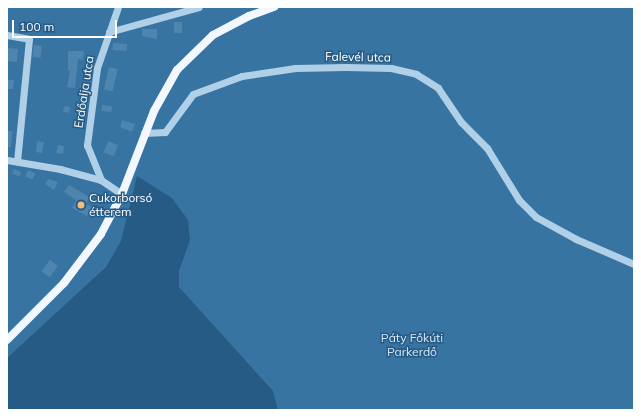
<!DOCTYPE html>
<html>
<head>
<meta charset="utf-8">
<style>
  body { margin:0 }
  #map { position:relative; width:641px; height:417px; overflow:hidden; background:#265b86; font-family:Mulish,sans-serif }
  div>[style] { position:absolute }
  .green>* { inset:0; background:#3774a2 }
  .building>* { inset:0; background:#4e85ae; transform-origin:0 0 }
  .minor>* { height:7px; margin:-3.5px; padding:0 3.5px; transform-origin:3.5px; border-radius:3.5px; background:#b0d0e8 }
  .major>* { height:8px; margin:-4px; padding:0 4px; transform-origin:4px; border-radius:4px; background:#f3f8fe }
  .dots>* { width:11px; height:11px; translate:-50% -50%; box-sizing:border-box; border:2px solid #265b86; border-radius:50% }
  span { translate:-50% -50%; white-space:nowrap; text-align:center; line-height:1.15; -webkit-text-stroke:3px #265b86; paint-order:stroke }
  .street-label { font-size:12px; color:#fff }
  .poi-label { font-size:12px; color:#fff }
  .left { translate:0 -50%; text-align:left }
  .park-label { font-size:12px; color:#d4e8f6 }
  .frame { position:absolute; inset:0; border:8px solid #fff; pointer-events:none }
  .scale { position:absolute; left:12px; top:20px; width:105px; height:18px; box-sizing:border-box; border:2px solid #fff; border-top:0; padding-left:5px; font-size:12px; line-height:14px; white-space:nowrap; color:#fff; -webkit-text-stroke:3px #265b86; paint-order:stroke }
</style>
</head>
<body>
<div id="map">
  <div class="green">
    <div style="clip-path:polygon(7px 7px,634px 7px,634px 410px,278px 410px,273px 391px,179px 287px,179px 271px,190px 240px,188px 220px,172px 198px,137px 176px,121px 241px,106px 267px,7px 358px)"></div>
  </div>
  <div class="building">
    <div style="left:174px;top:22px;width:8px;height:11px"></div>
    <div style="clip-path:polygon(142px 29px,157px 29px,157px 39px,142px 36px)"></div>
    <div style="left:113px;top:43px;width:14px;height:7px;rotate:4deg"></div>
    <div style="left:34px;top:45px;width:8px;height:12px;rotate:7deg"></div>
    <div style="left:7px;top:48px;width:11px;height:13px;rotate:5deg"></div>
    <div style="clip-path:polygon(68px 51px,84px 51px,83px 60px,78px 59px,75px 88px,67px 87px,70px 71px,68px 70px)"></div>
    <div style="left:109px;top:67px;width:9px;height:23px;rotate:13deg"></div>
    <div style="clip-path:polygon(7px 80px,14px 80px,13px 89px,7px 89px)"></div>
    <div style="left:102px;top:105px;width:10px;height:6px;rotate:6deg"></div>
    <div style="left:64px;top:106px;width:6px;height:6px;rotate:9deg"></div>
    <div style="clip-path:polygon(122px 120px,135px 124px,132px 132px,120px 127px)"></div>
    <div style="clip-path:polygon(7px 131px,12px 131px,11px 147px,7px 147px)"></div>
    <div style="clip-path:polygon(37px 141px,44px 142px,42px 153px,36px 152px)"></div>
    <div style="left:108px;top:141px;width:11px;height:12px;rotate:22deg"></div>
    <div style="clip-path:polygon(58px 145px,64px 146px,63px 154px,56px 153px)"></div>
    <div style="left:14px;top:169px;width:8px;height:5px;rotate:23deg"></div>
    <div style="left:28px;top:170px;width:8px;height:7px;rotate:23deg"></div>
    <div style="clip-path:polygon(48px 179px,58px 182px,54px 190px,45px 184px)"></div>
    <div style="clip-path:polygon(69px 185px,89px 197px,86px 204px,92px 207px,87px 216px,72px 208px,76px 200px,64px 192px)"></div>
    <div style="left:50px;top:260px;width:10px;height:14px;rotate:37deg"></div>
  </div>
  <div class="minor">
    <div style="left:118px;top:7px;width:65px;rotate:109deg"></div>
    <div style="left:97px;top:68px;width:78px;rotate:97.4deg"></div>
    <div style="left:87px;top:145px;width:38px;rotate:68deg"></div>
    <div style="left:101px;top:180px;width:25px;rotate:34deg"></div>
    <div style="left:109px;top:32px;width:93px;rotate:-15.5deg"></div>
    <div style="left:7px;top:35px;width:22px;rotate:10deg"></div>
    <div style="left:29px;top:39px;width:123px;rotate:95.6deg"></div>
    <div style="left:144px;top:133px;width:21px;rotate:-3deg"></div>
    <div style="left:165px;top:132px;width:47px;rotate:-53.6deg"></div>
    <div style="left:193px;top:94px;width:52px;rotate:-20.2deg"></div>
    <div style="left:242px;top:76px;width:54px;rotate:-8.6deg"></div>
    <div style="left:295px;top:68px;width:51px;rotate:-1.1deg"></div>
    <div style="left:346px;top:67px;width:45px;rotate:1.3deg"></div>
    <div style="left:391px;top:68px;width:26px;rotate:13deg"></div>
    <div style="left:416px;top:74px;width:26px;rotate:32deg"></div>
    <div style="left:438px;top:88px;width:41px;rotate:55.9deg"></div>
    <div style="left:461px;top:122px;width:37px;rotate:45deg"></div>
    <div style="left:487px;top:148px;width:61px;rotate:58.4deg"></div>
    <div style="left:519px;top:200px;width:24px;rotate:45deg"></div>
    <div style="left:536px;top:217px;width:46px;rotate:28.8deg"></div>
    <div style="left:576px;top:239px;width:63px;rotate:23.3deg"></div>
    <div style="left:7px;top:160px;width:54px;rotate:9.6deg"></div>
    <div style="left:60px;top:169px;width:42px;rotate:15deg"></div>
  </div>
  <div class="major">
    <div style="left:7px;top:340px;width:81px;rotate:-45deg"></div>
    <div style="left:64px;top:283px;width:61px;rotate:-52.9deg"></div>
    <div style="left:101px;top:234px;width:45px;rotate:-62.3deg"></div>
    <div style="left:122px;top:194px;width:89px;rotate:-68.9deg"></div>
    <div style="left:154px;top:111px;width:47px;rotate:-60.7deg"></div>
    <div style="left:177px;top:70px;width:50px;rotate:-44.2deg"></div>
    <div style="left:213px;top:35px;width:41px;rotate:-27.8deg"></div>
    <div style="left:249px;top:16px;width:27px;rotate:-20deg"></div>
  </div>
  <div class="dots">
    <div style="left:81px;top:205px;background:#f2bf75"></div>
  </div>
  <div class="street-label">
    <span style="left:358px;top:57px;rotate:1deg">Falevél utca</span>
    <span style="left:84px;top:92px;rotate:-81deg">Erdőalja utca</span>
  </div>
  <div class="poi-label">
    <span class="left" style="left:89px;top:205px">Cukorborsó<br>étterem</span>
  </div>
  <div class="park-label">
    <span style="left:412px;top:345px">Páty Főkúti<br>Parkerdő</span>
  </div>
  <div class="frame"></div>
  <div class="scale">100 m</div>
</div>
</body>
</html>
